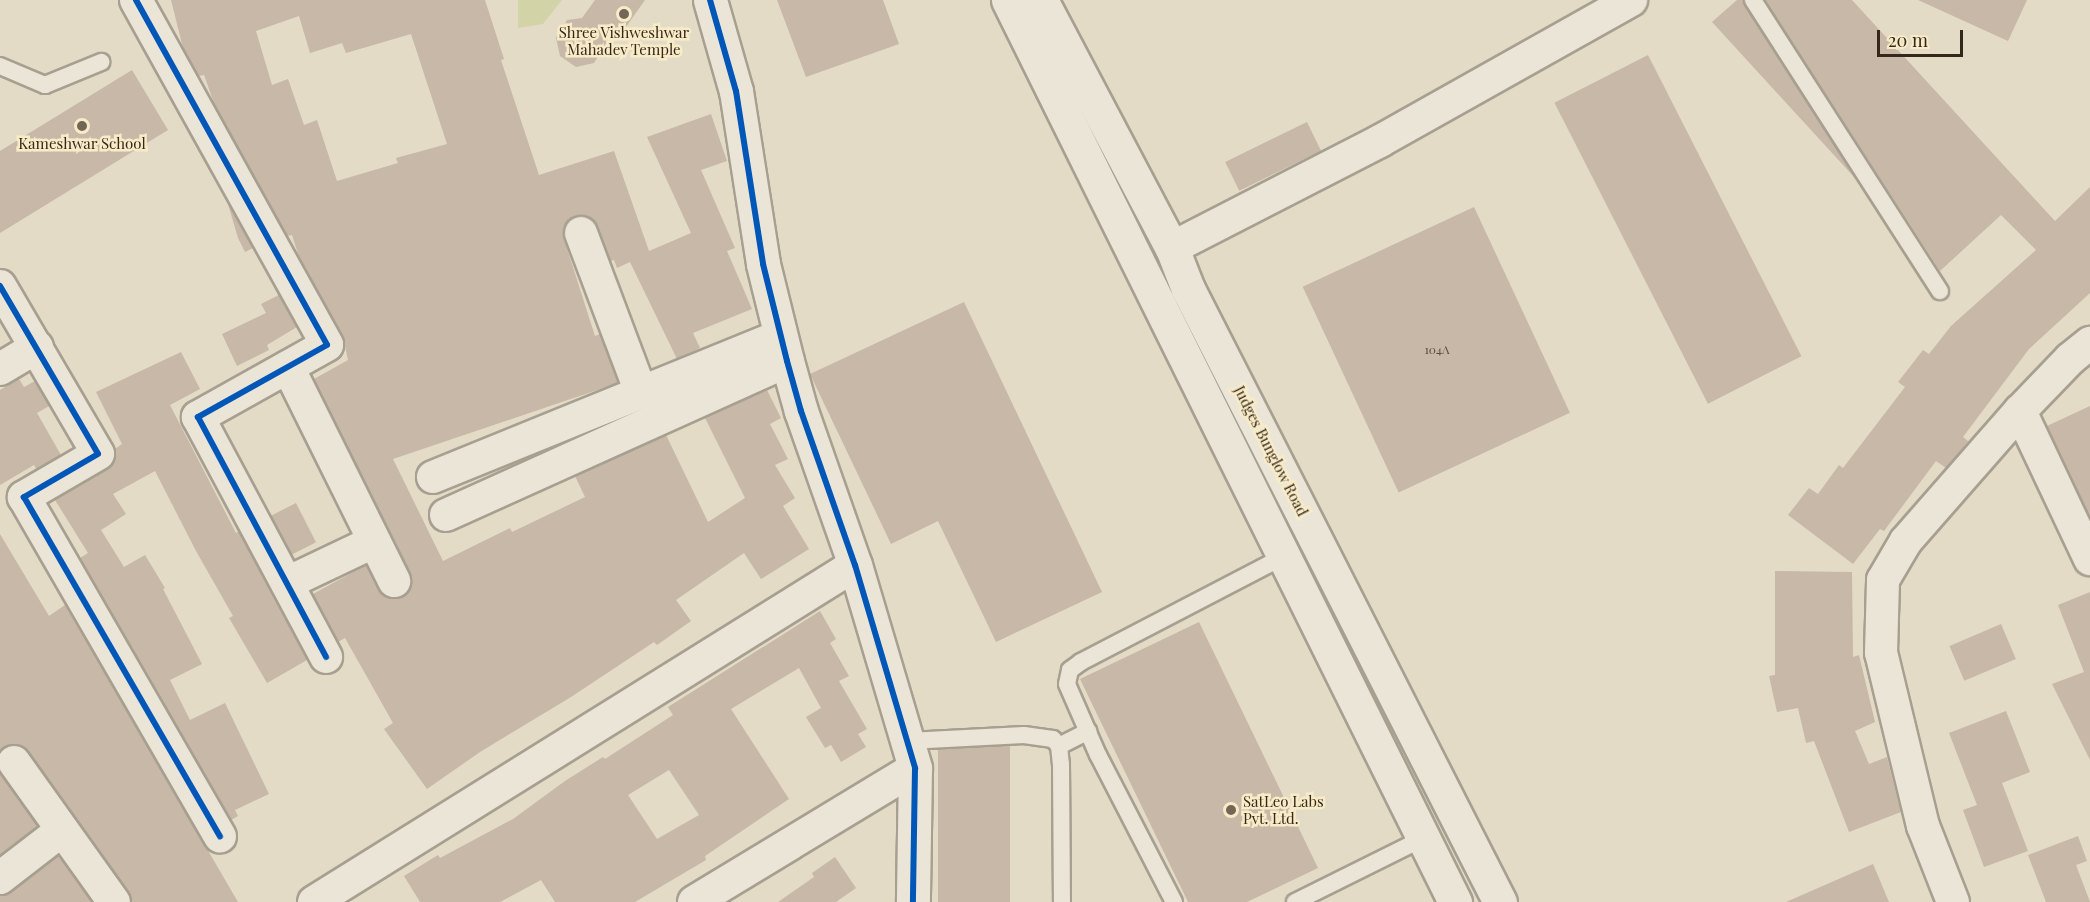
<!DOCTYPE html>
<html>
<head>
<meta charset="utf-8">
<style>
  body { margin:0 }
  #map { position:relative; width:2090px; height:902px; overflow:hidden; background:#e3dbc6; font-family:"Playfair Display",serif }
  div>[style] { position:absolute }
  .green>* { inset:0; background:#d2d4a7 }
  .building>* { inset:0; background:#c7b8a7; transform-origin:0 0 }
  .roads { filter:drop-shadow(2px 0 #a79f90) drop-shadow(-2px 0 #a79f90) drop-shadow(0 2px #a79f90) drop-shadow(0 -2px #a79f90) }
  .service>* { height:16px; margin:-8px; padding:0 8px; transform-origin:8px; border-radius:8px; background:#ebe5d8 }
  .minor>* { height:32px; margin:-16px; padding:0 16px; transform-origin:16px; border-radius:16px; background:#ebe5d8 }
  .tertiary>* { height:33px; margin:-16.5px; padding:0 16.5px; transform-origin:16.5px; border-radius:16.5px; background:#ebe5d8 }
  .secondary>* { height:33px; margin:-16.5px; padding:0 16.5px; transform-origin:16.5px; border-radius:16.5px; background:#ebe5d8 }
  .cycleway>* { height:6px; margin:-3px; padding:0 3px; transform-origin:3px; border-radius:3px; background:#0057b8 }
  .dots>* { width:16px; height:16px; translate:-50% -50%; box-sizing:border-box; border:3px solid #f7ebc8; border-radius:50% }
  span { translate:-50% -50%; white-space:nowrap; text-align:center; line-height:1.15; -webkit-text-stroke:5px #f7ebc8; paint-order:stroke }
  .number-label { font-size:12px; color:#5a4b3c }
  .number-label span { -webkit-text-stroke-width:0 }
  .poi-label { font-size:15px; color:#352719 }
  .left { translate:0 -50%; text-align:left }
  .street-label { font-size:15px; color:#352719 }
  .scale { position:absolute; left:1877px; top:30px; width:86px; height:27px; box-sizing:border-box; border:3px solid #352719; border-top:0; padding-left:8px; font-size:18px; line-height:21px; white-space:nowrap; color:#352719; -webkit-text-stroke:4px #f7ebc8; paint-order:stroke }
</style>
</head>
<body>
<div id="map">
  <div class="green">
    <div style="clip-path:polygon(518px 0,562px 0,543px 24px,518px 28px)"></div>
  </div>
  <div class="building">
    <div style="clip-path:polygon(evenodd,171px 0,485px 0,504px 59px,501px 60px,539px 175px,614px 151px,649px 251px,691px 233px,647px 137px,711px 114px,727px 161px,701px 170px,735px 248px,727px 251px,752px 309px,693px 333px,700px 348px,677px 359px,630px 262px,617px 268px,614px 260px,611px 261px,593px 220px,583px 215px,574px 216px,568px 221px,563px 229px,564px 239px,595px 336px,600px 334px,618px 383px,393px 459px,443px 561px,510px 528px,512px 532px,585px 497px,575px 476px,666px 435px,708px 522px,745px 498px,705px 418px,767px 390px,781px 418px,770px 424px,788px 459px,775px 465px,795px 498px,783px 506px,809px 549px,761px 579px,744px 553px,676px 600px,691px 621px,657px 645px,654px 642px,571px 697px,480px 752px,427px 789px,384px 729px,393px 723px,345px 638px,338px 642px,313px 594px,366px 565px,385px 596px,393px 599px,402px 597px,409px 591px,412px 583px,410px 573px,314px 379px,348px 360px,343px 337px,299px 257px,292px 235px,287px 236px,215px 106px,204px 75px,199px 76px,183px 48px,171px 0,299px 16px,310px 53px,342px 43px,346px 53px,411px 34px,447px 144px,396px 158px,398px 163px,337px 181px,317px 120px,304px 125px,288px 79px,272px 85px,256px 31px,299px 16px)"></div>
    <div style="clip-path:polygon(595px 0,645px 0,621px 34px,615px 29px,594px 63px,576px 67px,560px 56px,556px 38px,567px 20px,582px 18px)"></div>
    <div style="clip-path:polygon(777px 0,883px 0,899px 44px,806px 77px)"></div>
    <div style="clip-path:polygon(1737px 0,1743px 0,1855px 178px,1712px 22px)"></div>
    <div style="clip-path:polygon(1765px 0,1852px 0,2055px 221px,2090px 187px,2090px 293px,2029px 349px,1963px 437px,1968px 441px,1952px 462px,1946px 468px,1936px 461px,1884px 531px,1880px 529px,1853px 564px,1788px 515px,1809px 488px,1818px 494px,1839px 465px,1843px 468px,1905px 387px,1898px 382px,1923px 350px,1929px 354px,1951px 326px,2036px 250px,2001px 215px,1940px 271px)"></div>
    <div style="clip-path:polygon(1918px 0,2027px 0,2008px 41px)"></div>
    <div style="left:1648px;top:55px;width:338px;height:105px;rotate:63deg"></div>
    <div style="clip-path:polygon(132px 70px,168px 130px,0 233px,0 151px)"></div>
    <div style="left:1307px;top:122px;width:32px;height:91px;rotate:64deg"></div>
    <div style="clip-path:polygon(228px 204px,253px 248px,245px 252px,238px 238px)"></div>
    <div style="left:1474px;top:207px;width:227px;height:189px;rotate:65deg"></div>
    <div style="clip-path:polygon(279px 295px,297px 327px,267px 345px,269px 350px,237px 366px,222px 334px,266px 313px,261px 304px)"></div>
    <div style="clip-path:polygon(964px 302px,1102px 592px,996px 642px,938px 521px,891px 544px,810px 374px)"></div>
    <div style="clip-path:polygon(181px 352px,200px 389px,170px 405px,236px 533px,239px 531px,307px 660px,267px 683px,229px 618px,233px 616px,196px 551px,155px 471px,113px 494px,126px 514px,101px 530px,124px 567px,145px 555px,165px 588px,163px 589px,202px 664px,170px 680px,190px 720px,225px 703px,269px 794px,235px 810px,238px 816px,231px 820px,80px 558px,88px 553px,55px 500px,108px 469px,114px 462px,115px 449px,122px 444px,96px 392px)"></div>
    <div style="clip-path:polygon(19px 379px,24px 387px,35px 381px,49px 406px,37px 413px,61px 455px,36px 469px,34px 465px,0 485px,0 390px)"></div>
    <div style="clip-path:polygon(2090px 406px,2090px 517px,2047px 426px)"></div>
    <div style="left:296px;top:503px;width:44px;height:28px;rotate:63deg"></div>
    <div style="clip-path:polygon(0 534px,49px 616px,65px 605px,238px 902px,132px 902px,129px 892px,29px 752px,22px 746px,13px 744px,0 752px)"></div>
    <div style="clip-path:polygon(1775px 571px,1852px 572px,1853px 657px,1859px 655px,1875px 722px,1855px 731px,1869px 764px,1887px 757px,1901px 812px,1849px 832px,1814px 741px,1806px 743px,1798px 708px,1777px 712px,1769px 676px,1775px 675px)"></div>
    <div style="clip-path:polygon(2090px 592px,2090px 760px,2052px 684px,2084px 672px,2058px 605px)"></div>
    <div style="clip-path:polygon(evenodd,820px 611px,836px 639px,830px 643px,849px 676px,839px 681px,867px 729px,858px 734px,866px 747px,841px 762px,831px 745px,825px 748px,806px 717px,821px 708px,799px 668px,731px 709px,789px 799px,705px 856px,706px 860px,635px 902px,555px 902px,541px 880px,500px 902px,420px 902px,404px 876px,438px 855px,440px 858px,513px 819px,565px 781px,603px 757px,605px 759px,673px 715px,668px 707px,820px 611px,669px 770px,699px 815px,657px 839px,628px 795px,669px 770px)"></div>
    <div style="clip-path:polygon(1199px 622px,1318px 868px,1247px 902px,1188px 902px,1080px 679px)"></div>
    <div style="left:2001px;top:624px;width:38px;height:56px;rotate:67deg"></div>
    <div style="clip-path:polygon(2006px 711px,2030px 772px,2002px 783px,2028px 851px,1984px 867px,1963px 810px,1977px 805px,1949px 733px)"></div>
    <div style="left:1010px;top:746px;width:156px;height:72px;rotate:90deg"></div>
    <div style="clip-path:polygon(0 773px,38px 826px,0 855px)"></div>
    <div style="clip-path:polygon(2078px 836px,2087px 861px,2076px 865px,2090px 902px,2046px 902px,2028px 855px)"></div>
    <div style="clip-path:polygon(59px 855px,92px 902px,0 902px,0 896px,11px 892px)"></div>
    <div style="clip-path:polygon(835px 857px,856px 888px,836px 902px,778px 902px,814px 877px,812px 873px)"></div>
    <div style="clip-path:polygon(1873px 864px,1889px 902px,1786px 902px)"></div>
  </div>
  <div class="roads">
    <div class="service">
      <div style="left:1753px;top:0;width:346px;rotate:57.3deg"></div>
      <div style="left:0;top:66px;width:49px;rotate:22.9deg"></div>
      <div style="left:45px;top:85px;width:61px;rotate:-22.3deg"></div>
      <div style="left:908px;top:741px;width:116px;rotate:-3deg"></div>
      <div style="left:1024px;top:735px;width:29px;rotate:8deg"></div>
      <div style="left:1053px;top:739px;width:9px;rotate:49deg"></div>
      <div style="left:1059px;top:746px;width:18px;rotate:84deg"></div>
      <div style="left:1061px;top:764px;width:138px;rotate:89.6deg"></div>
      <div style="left:1059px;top:746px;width:33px;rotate:-27deg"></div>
      <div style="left:1174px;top:902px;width:165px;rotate:-117.3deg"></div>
      <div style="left:1098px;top:755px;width:77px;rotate:-113.6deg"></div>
      <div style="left:1067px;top:684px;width:14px;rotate:-78deg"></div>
      <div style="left:1070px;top:670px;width:14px;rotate:-36deg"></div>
      <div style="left:1081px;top:662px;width:230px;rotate:-27.5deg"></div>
      <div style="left:1295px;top:902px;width:144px;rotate:-26.4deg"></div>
    </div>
    <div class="minor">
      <div style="left:136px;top:0;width:394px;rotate:61deg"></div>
      <div style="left:327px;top:345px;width:148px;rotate:150.8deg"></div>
      <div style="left:198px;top:417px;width:272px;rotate:61.9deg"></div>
      <div style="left:581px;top:233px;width:171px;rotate:69.4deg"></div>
      <div style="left:1172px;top:248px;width:234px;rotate:-27.2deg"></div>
      <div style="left:1380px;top:141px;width:288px;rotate:-29.3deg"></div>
      <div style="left:0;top:286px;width:194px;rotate:59.7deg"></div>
      <div style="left:98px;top:454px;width:86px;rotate:149.8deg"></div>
      <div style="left:24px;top:497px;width:392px;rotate:60deg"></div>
      <div style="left:288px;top:367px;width:239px;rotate:63.6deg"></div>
      <div style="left:0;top:369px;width:43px;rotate:-30.7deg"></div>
      <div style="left:2020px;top:411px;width:164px;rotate:64.7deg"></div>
      <div style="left:433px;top:477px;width:375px;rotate:-22.1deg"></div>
      <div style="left:446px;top:515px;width:374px;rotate:-24.3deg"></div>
      <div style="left:287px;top:583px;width:95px;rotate:-25.5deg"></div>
      <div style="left:14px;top:762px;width:172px;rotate:54.5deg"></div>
      <div style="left:0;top:878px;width:78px;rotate:-37.7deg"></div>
      <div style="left:314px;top:902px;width:637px;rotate:-31.92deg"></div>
      <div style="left:694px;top:902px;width:258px;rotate:-31.2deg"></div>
      <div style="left:1953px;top:902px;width:82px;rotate:-111.5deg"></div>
      <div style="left:1923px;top:826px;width:178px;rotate:-103.6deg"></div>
      <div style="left:1881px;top:653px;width:73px;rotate:-88.4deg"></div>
      <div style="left:1883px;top:580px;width:45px;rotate:-59.5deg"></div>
      <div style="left:1906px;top:541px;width:173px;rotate:-48.8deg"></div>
      <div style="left:2020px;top:411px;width:72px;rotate:-46.1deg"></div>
      <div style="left:2070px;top:359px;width:26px;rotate:-39deg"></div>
    </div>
    <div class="tertiary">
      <div style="left:710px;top:0;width:95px;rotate:74.1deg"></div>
      <div style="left:736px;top:91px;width:175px;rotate:81.1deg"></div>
      <div style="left:763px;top:264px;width:100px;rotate:76.1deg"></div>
      <div style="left:787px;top:361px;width:52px;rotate:74.4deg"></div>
      <div style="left:801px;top:411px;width:163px;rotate:70.7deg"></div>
      <div style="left:855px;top:565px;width:212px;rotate:73.5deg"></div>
      <div style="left:915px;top:768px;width:134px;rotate:90.9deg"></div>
    </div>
    <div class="secondary">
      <div style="left:1008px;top:0;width:1007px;rotate:63.64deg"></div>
      <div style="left:1041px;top:0;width:280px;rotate:62.2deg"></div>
      <div style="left:1172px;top:248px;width:44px;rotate:68.7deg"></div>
      <div style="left:1188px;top:289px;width:688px;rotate:63.03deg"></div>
    </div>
  </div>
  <div class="cycleway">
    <div style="left:136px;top:0;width:394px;rotate:61deg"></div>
    <div style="left:327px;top:345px;width:148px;rotate:150.8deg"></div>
    <div style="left:198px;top:417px;width:272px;rotate:61.9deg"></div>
    <div style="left:710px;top:0;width:95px;rotate:74.1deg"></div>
    <div style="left:736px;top:91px;width:175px;rotate:81.1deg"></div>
    <div style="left:763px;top:264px;width:100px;rotate:76.1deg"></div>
    <div style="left:787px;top:361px;width:52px;rotate:74.4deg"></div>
    <div style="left:801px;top:411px;width:163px;rotate:70.7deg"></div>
    <div style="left:855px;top:565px;width:212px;rotate:73.5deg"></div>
    <div style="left:915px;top:768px;width:134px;rotate:90.9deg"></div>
    <div style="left:0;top:286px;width:194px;rotate:59.7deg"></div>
    <div style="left:98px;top:454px;width:86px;rotate:149.8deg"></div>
    <div style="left:24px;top:497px;width:392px;rotate:60deg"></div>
  </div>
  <div class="dots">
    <div style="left:624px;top:14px;background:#726656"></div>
    <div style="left:82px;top:126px;background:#726656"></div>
    <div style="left:1231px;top:810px;background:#726656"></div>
  </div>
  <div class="number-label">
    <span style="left:1437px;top:350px">104A</span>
  </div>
  <div class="poi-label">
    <span style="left:624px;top:41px">Shree Vishweshwar<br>Mahadev Temple</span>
    <span style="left:82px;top:144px">Kameshwar School</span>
    <span class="left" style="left:1243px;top:810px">SatLeo Labs<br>Pvt. Ltd.</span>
  </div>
  <div class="street-label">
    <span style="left:1271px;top:451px;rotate:63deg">Judges Bunglow Road</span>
  </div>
  <div class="scale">20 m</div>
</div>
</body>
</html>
